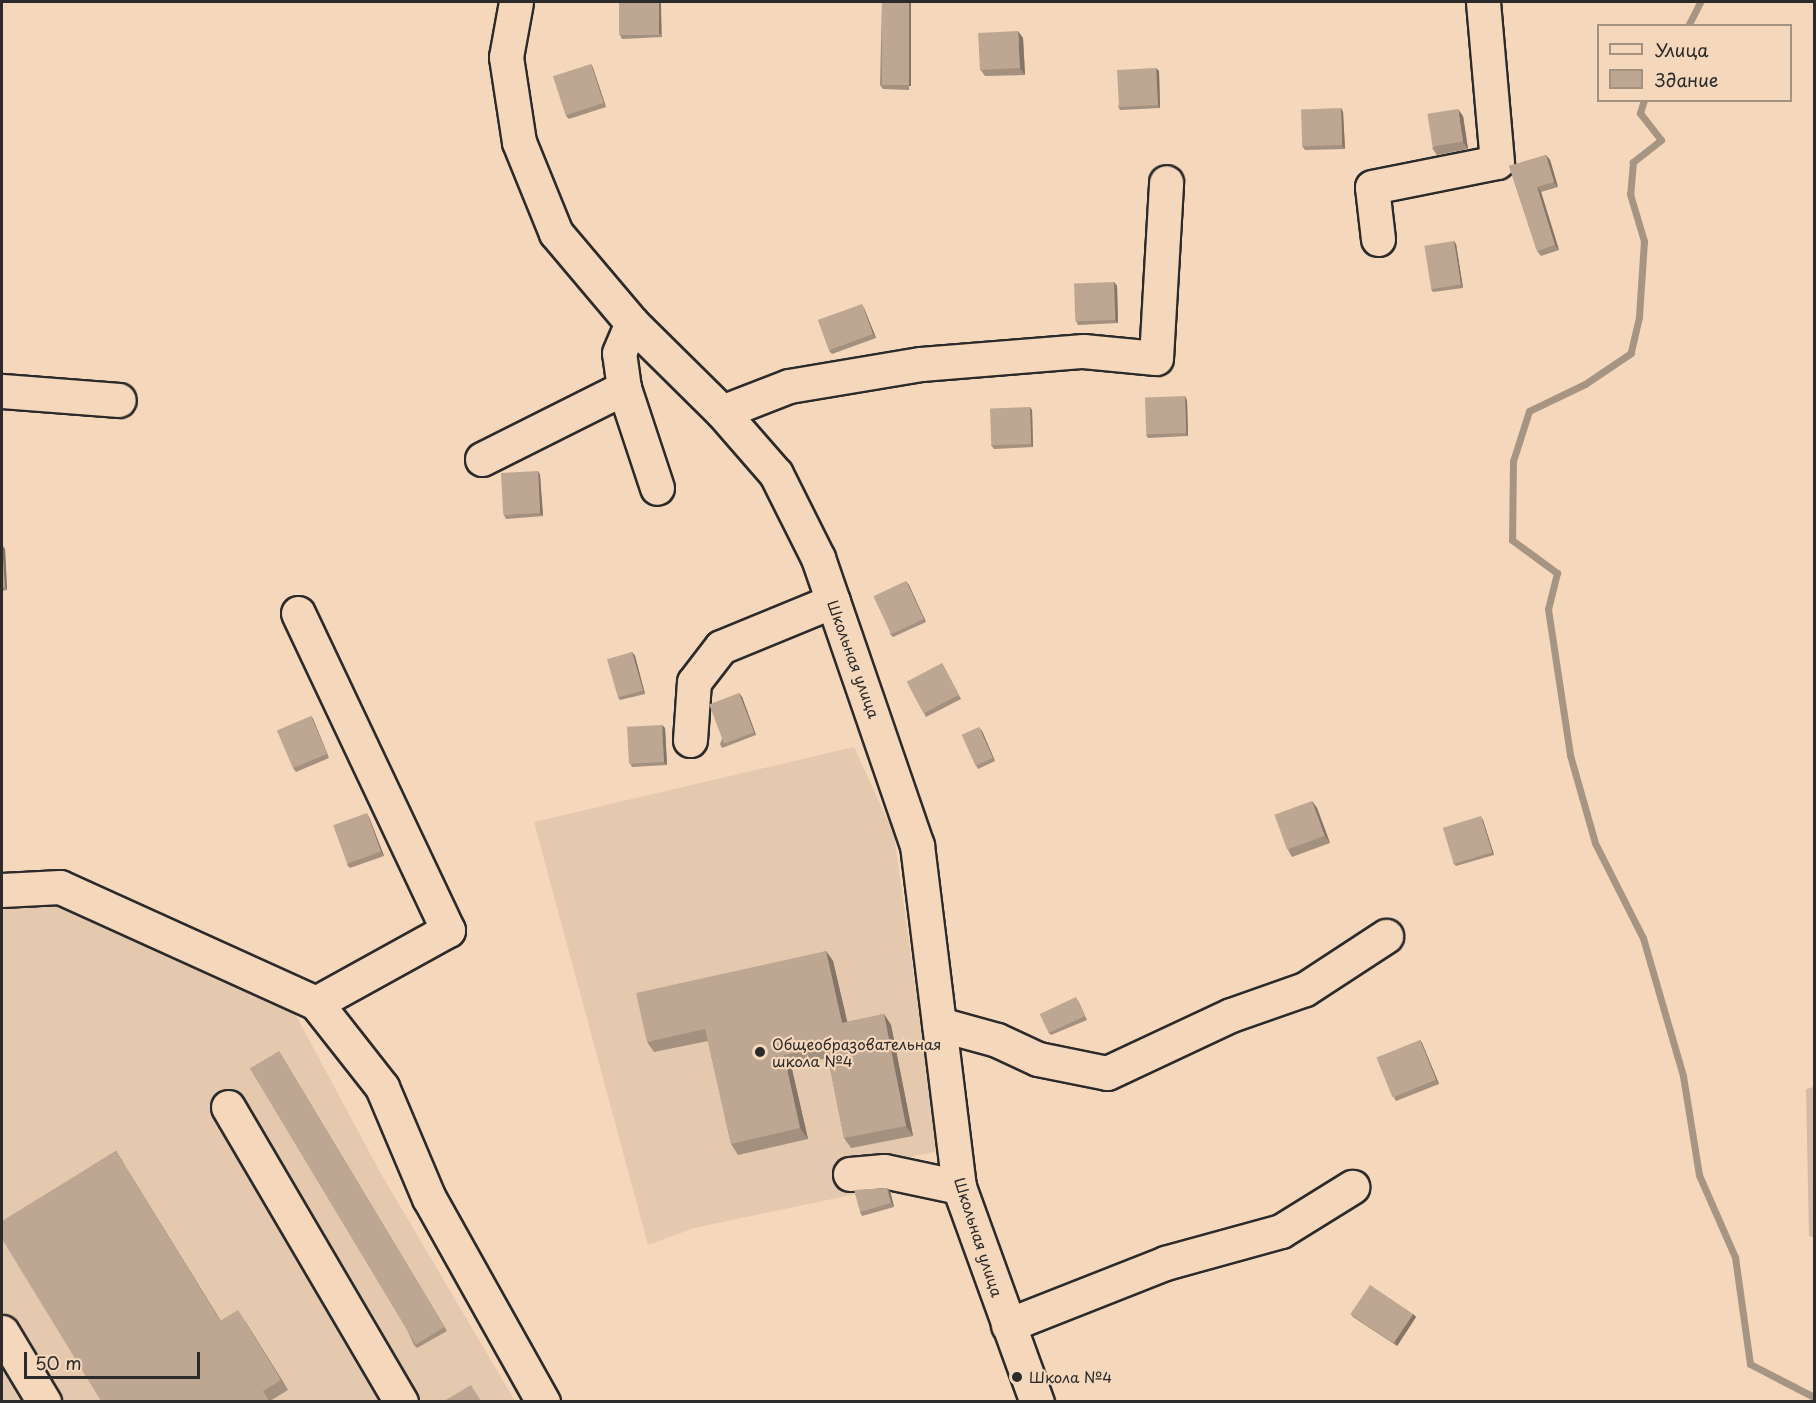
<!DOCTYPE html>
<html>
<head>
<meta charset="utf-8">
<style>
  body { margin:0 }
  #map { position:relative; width:1816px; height:1403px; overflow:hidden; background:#f5d7bb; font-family:"Playpen Sans",sans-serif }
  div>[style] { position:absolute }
  .built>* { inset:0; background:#e4c9af }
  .green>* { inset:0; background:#d4bba3 }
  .stream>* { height:7px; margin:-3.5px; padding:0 3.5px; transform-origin:3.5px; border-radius:3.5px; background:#a79584 }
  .roads { filter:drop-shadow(2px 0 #2b2b2b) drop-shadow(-2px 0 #2b2b2b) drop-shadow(0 2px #2b2b2b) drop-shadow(0 -2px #2b2b2b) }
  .minor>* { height:33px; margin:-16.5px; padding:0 16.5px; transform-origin:16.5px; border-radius:16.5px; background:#f5d7bb }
  .wall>* { inset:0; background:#a3907e }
  .shaded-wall>* { inset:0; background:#847567; transform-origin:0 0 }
  .building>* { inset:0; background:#bda793; transform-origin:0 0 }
  .dots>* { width:16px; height:16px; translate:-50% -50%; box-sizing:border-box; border:3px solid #f5d7bb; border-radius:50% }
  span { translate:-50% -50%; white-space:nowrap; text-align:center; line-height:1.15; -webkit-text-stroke:4.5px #f5d7bb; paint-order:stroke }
  .street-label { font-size:15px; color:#2b2b2b }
  .poi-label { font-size:15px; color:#2b2b2b }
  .left { translate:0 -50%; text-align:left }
  .frame { position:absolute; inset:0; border:3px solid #2b2b2b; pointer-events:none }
  .legend { position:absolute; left:1597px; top:24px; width:195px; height:78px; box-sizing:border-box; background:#f5d7bb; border:2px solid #a49281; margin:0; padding:8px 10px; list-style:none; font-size:18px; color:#2b2b2b }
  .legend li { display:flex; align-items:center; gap:12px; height:30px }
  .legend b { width:30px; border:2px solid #a49281 }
  .scale { position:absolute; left:24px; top:1352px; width:176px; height:27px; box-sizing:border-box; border:3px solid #2b2b2b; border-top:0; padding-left:8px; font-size:18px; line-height:21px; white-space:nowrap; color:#2b2b2b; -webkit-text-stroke:4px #f5d7bb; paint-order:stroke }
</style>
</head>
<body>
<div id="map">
  <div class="built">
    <div style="clip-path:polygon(854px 747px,894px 834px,938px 1151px,882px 1163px,854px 1184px,856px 1194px,694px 1228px,648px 1245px,534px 822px)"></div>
    <div style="clip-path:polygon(56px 906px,293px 1010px,380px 1172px,515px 1401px,2px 1401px,2px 909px)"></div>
  </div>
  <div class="green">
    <div style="clip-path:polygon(1814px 1087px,1814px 1238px,1809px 1236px,1806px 1089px)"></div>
  </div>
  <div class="stream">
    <div style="left:1688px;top:26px;width:27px;rotate:-63deg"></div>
    <div style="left:1644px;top:100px;width:14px;rotate:107deg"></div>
    <div style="left:1640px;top:113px;width:34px;rotate:52deg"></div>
    <div style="left:1661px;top:140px;width:36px;rotate:142deg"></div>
    <div style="left:1633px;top:162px;width:32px;rotate:95deg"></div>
    <div style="left:1630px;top:194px;width:49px;rotate:73.4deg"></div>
    <div style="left:1644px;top:241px;width:76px;rotate:93.8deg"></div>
    <div style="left:1639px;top:317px;width:37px;rotate:103deg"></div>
    <div style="left:1631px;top:353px;width:55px;rotate:146deg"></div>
    <div style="left:1585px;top:384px;width:62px;rotate:154.3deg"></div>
    <div style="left:1529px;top:411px;width:52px;rotate:107.7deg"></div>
    <div style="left:1513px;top:461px;width:79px;rotate:90.7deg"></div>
    <div style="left:1512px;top:540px;width:56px;rotate:36.3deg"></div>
    <div style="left:1557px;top:573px;width:37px;rotate:104deg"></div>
    <div style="left:1548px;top:609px;width:148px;rotate:81.4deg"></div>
    <div style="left:1570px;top:755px;width:91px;rotate:74.1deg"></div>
    <div style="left:1595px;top:843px;width:106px;rotate:63.2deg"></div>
    <div style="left:1643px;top:938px;width:144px;rotate:73.8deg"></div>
    <div style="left:1683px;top:1076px;width:100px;rotate:80.8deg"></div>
    <div style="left:1699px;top:1175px;width:90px;rotate:66.3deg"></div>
    <div style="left:1735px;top:1257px;width:108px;rotate:82deg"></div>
    <div style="left:1750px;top:1364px;width:72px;rotate:27.3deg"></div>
  </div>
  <div class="roads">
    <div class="minor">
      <div style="left:516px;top:2px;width:56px;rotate:100.3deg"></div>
      <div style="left:506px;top:57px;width:86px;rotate:81.3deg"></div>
      <div style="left:519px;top:142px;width:98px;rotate:67.9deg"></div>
      <div style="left:556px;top:233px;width:118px;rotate:49.8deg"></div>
      <div style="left:632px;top:323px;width:127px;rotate:44.7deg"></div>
      <div style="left:722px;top:412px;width:82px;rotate:48.9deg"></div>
      <div style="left:776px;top:474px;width:94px;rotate:63.4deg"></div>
      <div style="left:818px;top:558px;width:304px;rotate:71deg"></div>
      <div style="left:917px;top:845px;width:345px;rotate:83deg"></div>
      <div style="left:959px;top:1187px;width:229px;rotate:70.1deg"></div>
      <div style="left:1378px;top:239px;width:52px;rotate:-96.6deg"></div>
      <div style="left:1372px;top:187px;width:127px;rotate:-11.3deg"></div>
      <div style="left:1497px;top:162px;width:161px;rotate:-95deg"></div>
      <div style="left:624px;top:388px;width:105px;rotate:71.7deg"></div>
      <div style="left:2px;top:391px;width:117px;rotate:4.4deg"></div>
      <div style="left:722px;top:412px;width:72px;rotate:-21.2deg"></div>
      <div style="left:789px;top:386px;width:134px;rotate:-9.5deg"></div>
      <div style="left:921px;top:364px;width:163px;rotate:-4.6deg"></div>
      <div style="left:1083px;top:351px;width:73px;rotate:5.5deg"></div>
      <div style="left:1156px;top:358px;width:176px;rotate:-86.7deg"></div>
      <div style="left:482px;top:459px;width:159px;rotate:-26.6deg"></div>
      <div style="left:624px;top:388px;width:35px;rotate:-98deg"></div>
      <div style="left:619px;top:353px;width:33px;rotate:-67deg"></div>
      <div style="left:298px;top:613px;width:351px;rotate:64.7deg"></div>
      <div style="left:448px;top:930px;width:151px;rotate:151.1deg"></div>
      <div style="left:690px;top:740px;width:58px;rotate:-86.1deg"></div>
      <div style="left:694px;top:682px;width:44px;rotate:-52.4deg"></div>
      <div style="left:721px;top:647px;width:121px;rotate:-22.3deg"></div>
      <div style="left:2px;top:890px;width:58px;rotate:-3deg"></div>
      <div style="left:60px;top:887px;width:281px;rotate:24.4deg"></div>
      <div style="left:316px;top:1003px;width:107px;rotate:51.8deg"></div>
      <div style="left:382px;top:1087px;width:121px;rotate:67.1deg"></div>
      <div style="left:429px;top:1198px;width:234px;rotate:60.8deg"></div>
      <div style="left:939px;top:1024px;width:60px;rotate:15.4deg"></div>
      <div style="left:997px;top:1040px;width:45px;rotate:24.9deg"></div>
      <div style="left:1038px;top:1059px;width:70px;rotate:11.5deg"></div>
      <div style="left:1107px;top:1073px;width:137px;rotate:-25.1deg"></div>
      <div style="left:1231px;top:1015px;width:78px;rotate:-19.4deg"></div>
      <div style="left:1305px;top:989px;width:97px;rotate:-33.2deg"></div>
      <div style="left:228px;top:1107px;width:342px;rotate:59.6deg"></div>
      <div style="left:850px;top:1174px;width:34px;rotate:-5deg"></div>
      <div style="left:884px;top:1171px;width:77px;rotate:12deg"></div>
      <div style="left:1008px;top:1325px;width:169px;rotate:-21.5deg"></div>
      <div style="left:1165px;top:1263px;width:120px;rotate:-15.4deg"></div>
      <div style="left:1281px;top:1231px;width:84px;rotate:-31.8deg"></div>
      <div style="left:2px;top:1332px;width:82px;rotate:59deg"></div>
    </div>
  </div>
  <div class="wall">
    <div style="clip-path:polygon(661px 2px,662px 37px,622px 39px,620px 35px)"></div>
    <div style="clip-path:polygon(882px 2px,911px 2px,909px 90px,883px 89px,880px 85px)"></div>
    <div style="clip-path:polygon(1023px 38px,1025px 75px,985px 76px,980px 69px)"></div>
    <div style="clip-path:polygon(591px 64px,593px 68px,606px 107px,569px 119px,566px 116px)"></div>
    <div style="clip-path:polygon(1159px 71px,1160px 108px,1120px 110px,1118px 106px)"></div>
    <div style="clip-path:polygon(1341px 108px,1343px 112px,1345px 149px,1305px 150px,1302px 146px)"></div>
    <div style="clip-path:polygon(1463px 116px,1468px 149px,1437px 155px,1432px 148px)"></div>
    <div style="clip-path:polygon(1546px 155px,1550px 160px,1558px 187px,1541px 192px,1559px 250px,1541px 256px,1537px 251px,1509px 166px)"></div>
    <div style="clip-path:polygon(1454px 241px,1456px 244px,1463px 288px,1433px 292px,1431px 289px)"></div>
    <div style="clip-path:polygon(1114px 282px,1117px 286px,1118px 323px,1078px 325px,1076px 321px)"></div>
    <div style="clip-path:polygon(864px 308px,876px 338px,832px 354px,829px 351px)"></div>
    <div style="clip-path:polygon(1187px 400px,1188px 436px,1148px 438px,1146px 435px)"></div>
    <div style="clip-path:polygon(1032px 410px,1033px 447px,994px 449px,991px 445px)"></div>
    <div style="clip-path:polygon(538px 471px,540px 475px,543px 516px,506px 519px,504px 515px)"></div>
    <div style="clip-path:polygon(2px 545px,5px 549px,7px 590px,2px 591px)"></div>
    <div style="clip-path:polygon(906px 581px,926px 622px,893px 637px,890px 634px)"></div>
    <div style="clip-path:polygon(632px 652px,635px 656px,645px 694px,620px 700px,618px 697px)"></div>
    <div style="clip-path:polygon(942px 663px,961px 699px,926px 717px,924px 713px)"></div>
    <div style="clip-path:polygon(739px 693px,742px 697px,756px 735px,722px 748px,720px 744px)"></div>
    <div style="clip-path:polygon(311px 716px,313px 719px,329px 758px,296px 772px,293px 768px)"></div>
    <div style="clip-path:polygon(665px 728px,667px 765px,632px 767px,630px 763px)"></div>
    <div style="clip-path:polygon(982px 731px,995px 761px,978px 769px,976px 765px)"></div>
    <div style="clip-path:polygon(1312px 801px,1317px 808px,1330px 843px,1292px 857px,1288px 850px)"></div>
    <div style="clip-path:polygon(369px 817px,384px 856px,350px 868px,347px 865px)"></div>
    <div style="clip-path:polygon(1483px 820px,1494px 855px,1456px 866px,1453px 863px)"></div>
    <div style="clip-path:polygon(826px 951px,833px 961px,847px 1022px,884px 1014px,891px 1025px,913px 1136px,851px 1148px,844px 1138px,828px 1058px,791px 1065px,808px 1139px,738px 1155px,731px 1144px,708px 1041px,654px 1052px,647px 1042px)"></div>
    <div style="clip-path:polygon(1078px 1000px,1087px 1020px,1051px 1035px,1048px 1032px)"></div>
    <div style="clip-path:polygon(1420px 1040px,1422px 1043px,1439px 1084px,1396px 1101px,1394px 1098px)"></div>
    <div style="clip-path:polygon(279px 1051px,447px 1331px,417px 1348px,414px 1345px)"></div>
    <div style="clip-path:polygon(116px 1151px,221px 1321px,245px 1321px,288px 1390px,270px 1401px,101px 1401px)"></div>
    <div style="clip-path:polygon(887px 1188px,890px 1191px,894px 1207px,862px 1216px,860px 1212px)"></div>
    <div style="clip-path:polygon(1351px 1314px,1413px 1314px,1416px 1317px,1397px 1346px,1353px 1317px)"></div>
  </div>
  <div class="shaded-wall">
    <div style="left:659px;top:2px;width:2px;height:32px"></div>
    <div style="left:909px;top:2px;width:2px;height:84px"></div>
    <div style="clip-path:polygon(1018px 31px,1023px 38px,1025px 75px,1020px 68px)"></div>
    <div style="clip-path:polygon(591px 64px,593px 68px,606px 107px,604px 103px)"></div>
    <div style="clip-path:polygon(1156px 68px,1159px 71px,1160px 108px,1158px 105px)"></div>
    <div style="clip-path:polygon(1341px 108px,1343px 112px,1345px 149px,1342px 145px)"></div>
    <div style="clip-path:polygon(1458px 109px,1463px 116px,1468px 149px,1463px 142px)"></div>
    <div style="clip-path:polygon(1546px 155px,1550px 160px,1558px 187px,1554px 182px)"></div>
    <div style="clip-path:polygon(1537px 187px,1541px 192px,1559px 250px,1555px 245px)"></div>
    <div style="clip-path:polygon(1454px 241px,1456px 244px,1463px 288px,1461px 284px)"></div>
    <div style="clip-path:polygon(1114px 282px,1117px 286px,1118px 323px,1115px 320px)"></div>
    <div style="clip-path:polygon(862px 304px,864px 308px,876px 338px,873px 334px)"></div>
    <div style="clip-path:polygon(1185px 396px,1187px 400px,1188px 436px,1186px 433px)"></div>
    <div style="clip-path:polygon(1030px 407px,1032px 410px,1033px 447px,1031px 444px)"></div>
    <div style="clip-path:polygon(538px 471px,540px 475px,543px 516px,540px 513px)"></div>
    <div style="clip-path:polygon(2px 545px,5px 549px,7px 590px,5px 587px)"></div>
    <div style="clip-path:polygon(906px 581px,909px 585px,926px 622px,924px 619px)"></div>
    <div style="clip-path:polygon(632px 652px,635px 656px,645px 694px,643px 690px)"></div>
    <div style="clip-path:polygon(739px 693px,742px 697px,756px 735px,754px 732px)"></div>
    <div style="clip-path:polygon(311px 716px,313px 719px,329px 758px,327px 754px)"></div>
    <div style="clip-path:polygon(662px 725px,665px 728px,667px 765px,664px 762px)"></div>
    <div style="clip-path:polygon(979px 727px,982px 731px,995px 761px,993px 758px)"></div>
    <div style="clip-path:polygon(1312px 801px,1317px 808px,1330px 843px,1325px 836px)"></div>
    <div style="clip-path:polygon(367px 813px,369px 817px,384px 856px,381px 852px)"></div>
    <div style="clip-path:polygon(1481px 816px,1483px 820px,1494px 855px,1492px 852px)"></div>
    <div style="clip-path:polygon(826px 951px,833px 961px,850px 1033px,842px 1023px)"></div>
    <div style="clip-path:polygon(884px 1014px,891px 1025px,913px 1136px,906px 1126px)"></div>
    <div style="clip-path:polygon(1420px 1040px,1422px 1043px,1439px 1084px,1436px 1080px)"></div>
    <div style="clip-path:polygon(784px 1055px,791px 1065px,808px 1139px,800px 1128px)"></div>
    <div style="left:116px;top:1151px;width:13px;height:199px;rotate:58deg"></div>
    <div style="clip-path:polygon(887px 1188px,890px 1191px,894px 1207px,891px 1203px)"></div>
    <div style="clip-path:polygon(238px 1310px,245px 1321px,288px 1390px,281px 1380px)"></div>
    <div style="clip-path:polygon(1413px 1314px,1416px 1317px,1397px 1346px,1395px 1342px)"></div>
  </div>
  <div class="building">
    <div style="left:619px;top:2px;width:40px;height:33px"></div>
    <div style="left:882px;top:2px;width:27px;height:83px"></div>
    <div style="left:1018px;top:31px;width:37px;height:40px;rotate:87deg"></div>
    <div style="left:591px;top:64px;width:41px;height:40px;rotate:72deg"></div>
    <div style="left:1156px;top:68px;width:37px;height:39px;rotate:87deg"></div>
    <div style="left:1341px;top:108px;width:37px;height:40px;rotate:88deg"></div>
    <div style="left:1458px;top:109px;width:33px;height:31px;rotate:81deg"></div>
    <div style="clip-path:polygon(1546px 155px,1554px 182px,1537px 187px,1555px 245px,1537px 251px,1509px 166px)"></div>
    <div style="left:1454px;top:241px;width:44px;height:30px;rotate:81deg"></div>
    <div style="left:1114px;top:282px;width:38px;height:40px;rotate:88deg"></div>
    <div style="left:862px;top:304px;width:32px;height:47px;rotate:70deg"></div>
    <div style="left:1185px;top:396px;width:37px;height:40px;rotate:88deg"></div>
    <div style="left:1030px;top:407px;width:37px;height:40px;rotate:88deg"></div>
    <div style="left:538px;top:471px;width:42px;height:37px;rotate:87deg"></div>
    <div style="clip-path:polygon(2px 545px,5px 587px,2px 587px)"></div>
    <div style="left:906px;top:581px;width:42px;height:36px;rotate:65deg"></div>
    <div style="left:632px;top:652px;width:40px;height:26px;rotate:74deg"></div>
    <div style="left:942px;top:663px;width:36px;height:40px;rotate:62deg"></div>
    <div style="left:739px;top:693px;width:42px;height:32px;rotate:69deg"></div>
    <div style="left:311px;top:716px;width:41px;height:37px;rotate:67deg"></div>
    <div style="left:662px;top:725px;width:37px;height:35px;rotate:87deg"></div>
    <div style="left:979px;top:727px;width:34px;height:19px;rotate:66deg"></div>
    <div style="left:1312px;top:801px;width:37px;height:40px;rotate:70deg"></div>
    <div style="left:367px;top:813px;width:41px;height:36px;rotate:70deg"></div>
    <div style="left:1481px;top:816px;width:38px;height:40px;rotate:73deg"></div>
    <div style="clip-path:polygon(826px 951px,842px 1023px,884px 1014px,906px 1126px,844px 1138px,826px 1047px,784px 1055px,800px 1128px,731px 1144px,705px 1029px,647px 1042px,636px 993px)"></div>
    <div style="left:1076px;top:997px;width:21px;height:40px;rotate:65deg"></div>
    <div style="left:1420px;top:1040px;width:43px;height:47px;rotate:68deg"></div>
    <div style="left:279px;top:1051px;width:322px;height:34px;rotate:59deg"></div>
    <div style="clip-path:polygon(116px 1151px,220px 1321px,238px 1310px,281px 1380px,263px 1391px,269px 1401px,101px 1401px,2px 1239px,2px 1221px)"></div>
    <div style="clip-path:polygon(887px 1188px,891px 1203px,860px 1212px,854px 1190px)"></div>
    <div style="left:1370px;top:1285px;width:52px;height:35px;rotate:34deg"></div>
    <div style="clip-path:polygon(471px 1385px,481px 1401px,444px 1401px)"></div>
  </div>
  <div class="dots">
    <div style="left:760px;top:1052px;background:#2b2b2b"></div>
    <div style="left:1017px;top:1377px;background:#2b2b2b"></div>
  </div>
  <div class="street-label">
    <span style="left:854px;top:659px;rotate:70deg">Школьная улица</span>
    <span style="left:979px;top:1237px;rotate:72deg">Школьная улица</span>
  </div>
  <div class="poi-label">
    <span class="left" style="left:772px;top:1052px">Общеобразовательная<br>школа №4</span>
    <span class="left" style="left:1029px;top:1377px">Школа №4</span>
  </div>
  <div class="frame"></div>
  <ul class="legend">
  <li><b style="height:8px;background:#f5d7bb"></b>Улица</li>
  <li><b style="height:16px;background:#bda793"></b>Здание</li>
  </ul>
  <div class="scale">50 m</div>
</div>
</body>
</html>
